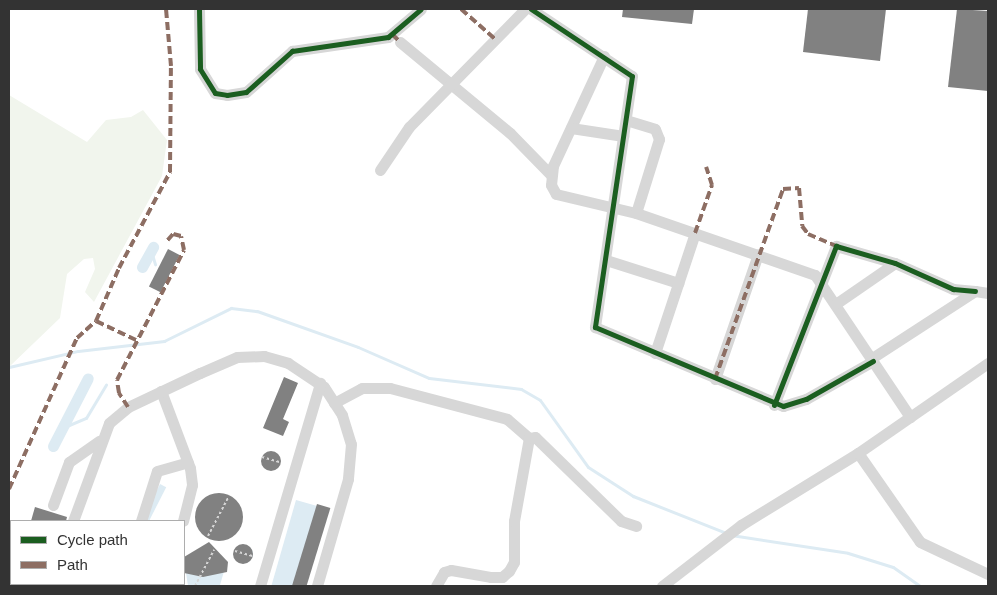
<!DOCTYPE html>
<html>
<head>
<meta charset="utf-8">
<style>
  body { margin:0 }
  #map { position:relative; width:997px; height:595px; overflow:hidden; background:#fff; font-family:Helvetica,sans-serif }
  div>[style] { position:absolute }
  .green>* { inset:0; background:#f1f5ed }
  .water>* { inset:0; background:#ddebf3; transform-origin:0 0 }
  .round { border-radius:50% }
  .stream>* { height:3px; margin:-1.5px; padding:0 1.5px; transform-origin:1.5px; border-radius:1.5px; background:#ddebf3 }
  .canal>* { height:11px; margin:-5.5px; padding:0 5.5px; transform-origin:5.5px; border-radius:5.5px; background:#ddebf3 }
  .building>* { inset:0; background:#818181; transform-origin:0 0 }
  .path>* { height:2px; margin-top:-1px; transform-origin:0; background:repeating-linear-gradient(90deg,#d6d6d6 0 2.5px,transparent 0 5px) }
  .minor>* { height:11px; margin:-5.5px; padding:0 5.5px; transform-origin:5.5px; border-radius:5.5px; background:#d7d7d7 }
  .quiet>* { height:4px; margin-top:-2px; transform-origin:0; background:repeating-linear-gradient(90deg,#8d6e63 0 8px,transparent 0 12px) }
  .cycleway>* { height:5px; margin:-2.5px; padding:0 2.5px; transform-origin:2.5px; border-radius:2.5px; background:#1b5e20 }
  span { translate:-50% -50%; white-space:nowrap; text-align:center; line-height:1.15; -webkit-text-stroke:5px #fff; paint-order:stroke }
  .frame { position:absolute; inset:0; border:10px solid #333; pointer-events:none }
  .legend { position:absolute; left:10px; top:520px; width:175px; height:65px; box-sizing:border-box; background:#fff; border:1px solid #adadad; margin:0; padding:6px 9px; list-style:none; font-size:15px; color:#333 }
  .legend li { display:flex; align-items:center; gap:10px; height:25px }
  .legend b { width:25px; border:1px solid #adadad }
</style>
</head>
<body>
<div id="map">
  <div class="green">
    <div style="clip-path:polygon(9px 95px,87px 142px,106px 120px,131px 117px,143px 110px,167px 140px,162px 176px,94px 302px,85px 292px,95px 269px,93px 258px,84px 259px,67px 274px,60px 318px,9px 367px)"></div>
  </div>
  <div class="water">
    <div class="round" style="left:262px;top:452px;width:18px;height:18px"></div>
    <div style="left:160px;top:484px;width:7px;height:39px;rotate:27deg"></div>
    <div style="clip-path:polygon(214px 495px,231px 499px,240px 514px,235px 531px,219px 538px,210px 537px,198px 524px,200px 506px)"></div>
    <div style="left:296px;top:500px;width:22px;height:90px;rotate:16deg"></div>
    <div class="round" style="left:235px;top:545px;width:18px;height:18px"></div>
    <div style="clip-path:polygon(184px 560px,225px 568px,220px 585px,188px 586px)"></div>
  </div>
  <div class="stream">
    <div style="left:151px;top:251px;width:14px;rotate:73deg"></div>
    <div style="left:9px;top:367px;width:71px;rotate:-13.1deg"></div>
    <div style="left:78px;top:351px;width:87px;rotate:-6.6deg"></div>
    <div style="left:164px;top:341px;width:75px;rotate:-26.2deg"></div>
    <div style="left:231px;top:308px;width:26px;rotate:7deg"></div>
    <div style="left:257px;top:311px;width:107px;rotate:19.6deg"></div>
    <div style="left:358px;top:347px;width:77px;rotate:23.6deg"></div>
    <div style="left:429px;top:378px;width:93px;rotate:6.8deg"></div>
    <div style="left:521px;top:389px;width:22px;rotate:30deg"></div>
    <div style="left:540px;top:400px;width:82px;rotate:54.4deg"></div>
    <div style="left:588px;top:467px;width:54px;rotate:32.8deg"></div>
    <div style="left:633px;top:496px;width:100px;rotate:21.7deg"></div>
    <div style="left:62px;top:428px;width:26px;rotate:-23deg"></div>
    <div style="left:86px;top:418px;width:39px;rotate:-59deg"></div>
    <div style="left:731px;top:535px;width:118px;rotate:8.7deg"></div>
    <div style="left:848px;top:553px;width:47px;rotate:17.3deg"></div>
    <div style="left:893px;top:567px;width:33px;rotate:35deg"></div>
  </div>
  <div class="canal">
    <div style="left:142px;top:267px;width:23px;rotate:-61deg"></div>
    <div style="left:53px;top:446px;width:76px;rotate:-62.8deg"></div>
  </div>
  <div class="building">
    <div style="clip-path:polygon(623px 9px,694px 9px,692px 24px,622px 17px)"></div>
    <div style="clip-path:polygon(808px 9px,886px 9px,880px 61px,803px 52px)"></div>
    <div style="clip-path:polygon(957px 9px,988px 11px,988px 91px,948px 87px)"></div>
    <div style="left:168px;top:249px;width:13px;height:42px;rotate:27deg"></div>
    <div style="clip-path:polygon(284px 377px,298px 383px,283px 419px,289px 422px,283px 436px,263px 428px)"></div>
    <div class="round" style="left:261px;top:451px;width:20px;height:20px"></div>
    <div class="round" style="left:195px;top:493px;width:48px;height:48px"></div>
    <div style="left:317px;top:504px;width:14px;height:86px;rotate:17deg"></div>
    <div style="clip-path:polygon(35px 507px,67px 517px,66px 521px,31px 521px)"></div>
    <div style="clip-path:polygon(209px 542px,228px 562px,227px 572px,203px 577px,184px 573px,184px 557px)"></div>
    <div class="round" style="left:233px;top:544px;width:20px;height:20px"></div>
  </div>
  <div class="path">
    <div style="left:262px;top:457px;width:18px;rotate:16deg"></div>
    <div style="left:208px;top:536px;width:45px;rotate:-62.3deg"></div>
    <div style="left:235px;top:551px;width:19px;rotate:16deg"></div>
    <div style="left:195px;top:586px;width:41px;rotate:-62.2deg"></div>
  </div>
  <div class="minor">
    <div style="left:199px;top:9px;width:60px;rotate:89deg"></div>
    <div style="left:200px;top:69px;width:28px;rotate:58deg"></div>
    <div style="left:215px;top:93px;width:12px;rotate:9deg"></div>
    <div style="left:227px;top:95px;width:19px;rotate:-9deg"></div>
    <div style="left:246px;top:92px;width:62px;rotate:-41.7deg"></div>
    <div style="left:292px;top:51px;width:97px;rotate:-8.3deg"></div>
    <div style="left:388px;top:37px;width:43px;rotate:-40.3deg"></div>
    <div style="left:531px;top:9px;width:121px;rotate:33.6deg"></div>
    <div style="left:632px;top:76px;width:254px;rotate:98.4deg"></div>
    <div style="left:595px;top:327px;width:204px;rotate:22.8deg"></div>
    <div style="left:783px;top:406px;width:24px;rotate:-17deg"></div>
    <div style="left:806px;top:399px;width:77px;rotate:-29.6deg"></div>
    <div style="left:400px;top:42px;width:143px;rotate:39.6deg"></div>
    <div style="left:510px;top:133px;width:59px;rotate:45.7deg"></div>
    <div style="left:604px;top:56px;width:121px;rotate:114.9deg"></div>
    <div style="left:553px;top:166px;width:19px;rotate:96deg"></div>
    <div style="left:551px;top:185px;width:10px;rotate:61deg"></div>
    <div style="left:556px;top:194px;width:82px;rotate:13.4deg"></div>
    <div style="left:636px;top:213px;width:189px;rotate:19.1deg"></div>
    <div style="left:815px;top:275px;width:171px;rotate:56.2deg"></div>
    <div style="left:626px;top:120px;width:30px;rotate:17deg"></div>
    <div style="left:655px;top:129px;width:11px;rotate:68deg"></div>
    <div style="left:659px;top:139px;width:77px;rotate:107.3deg"></div>
    <div style="left:571px;top:128px;width:53px;rotate:8.7deg"></div>
    <div style="left:380px;top:170px;width:52px;rotate:-56deg"></div>
    <div style="left:409px;top:127px;width:165px;rotate:-45.5deg"></div>
    <div style="left:606px;top:260px;width:76px;rotate:17.7deg"></div>
    <div style="left:837px;top:303px;width:70px;rotate:-34.6deg"></div>
    <div style="left:655px;top:353px;width:126px;rotate:-71.6deg"></div>
    <div style="left:872px;top:358px;width:123px;rotate:-33deg"></div>
    <div style="left:975px;top:291px;width:13px;rotate:9deg"></div>
    <div style="left:715px;top:379px;width:132px;rotate:-71deg"></div>
    <div style="left:161px;top:391px;width:82px;rotate:69.4deg"></div>
    <div style="left:190px;top:468px;width:17px;rotate:83deg"></div>
    <div style="left:192px;top:485px;width:37px;rotate:104deg"></div>
    <div style="left:334px;top:403px;width:32px;rotate:-28deg"></div>
    <div style="left:362px;top:388px;width:28px"></div>
    <div style="left:390px;top:388px;width:121px;rotate:14.8deg"></div>
    <div style="left:507px;top:419px;width:29px;rotate:41deg"></div>
    <div style="left:774px;top:405px;width:171px;rotate:-68.7deg"></div>
    <div style="left:836px;top:246px;width:61px;rotate:16.1deg"></div>
    <div style="left:895px;top:263px;width:64px;rotate:24.1deg"></div>
    <div style="left:953px;top:289px;width:22px;rotate:5deg"></div>
    <div style="left:858px;top:453px;width:108px;rotate:55.1deg"></div>
    <div style="left:920px;top:542px;width:75px;rotate:25.2deg"></div>
    <div style="left:53px;top:505px;width:46px;rotate:-69.6deg"></div>
    <div style="left:69px;top:462px;width:37px;rotate:-35deg"></div>
    <div style="left:73px;top:521px;width:104px;rotate:-69.8deg"></div>
    <div style="left:109px;top:423px;width:25px;rotate:-40deg"></div>
    <div style="left:128px;top:407px;width:80px;rotate:-25.3deg"></div>
    <div style="left:200px;top:373px;width:40px;rotate:-23.4deg"></div>
    <div style="left:237px;top:357px;width:27px;rotate:-2deg"></div>
    <div style="left:264px;top:356px;width:25px;rotate:16deg"></div>
    <div style="left:288px;top:363px;width:43px;rotate:33.7deg"></div>
    <div style="left:324px;top:387px;width:33px;rotate:57deg"></div>
    <div style="left:342px;top:415px;width:30px;rotate:73deg"></div>
    <div style="left:351px;top:444px;width:35px;rotate:95deg"></div>
    <div style="left:348px;top:479px;width:111px;rotate:106.2deg"></div>
    <div style="left:141px;top:521px;width:52px;rotate:-72.3deg"></div>
    <div style="left:157px;top:471px;width:32px;rotate:-16deg"></div>
    <div style="left:55px;top:586px;width:2px;rotate:-63deg"></div>
    <div style="left:157px;top:586px;width:2px;rotate:-63deg"></div>
    <div style="left:260px;top:586px;width:212px;rotate:-73.5deg"></div>
    <div style="left:436px;top:586px;width:16px;rotate:-60deg"></div>
    <div style="left:444px;top:572px;width:7px;rotate:-16deg"></div>
    <div style="left:451px;top:570px;width:41px;rotate:9.9deg"></div>
    <div style="left:491px;top:577px;width:11px"></div>
    <div style="left:502px;top:577px;width:9px;rotate:-41deg"></div>
    <div style="left:509px;top:571px;width:10px;rotate:-61deg"></div>
    <div style="left:514px;top:562px;width:41px;rotate:-90deg"></div>
    <div style="left:514px;top:521px;width:84px;rotate:-79.8deg"></div>
    <div style="left:529px;top:438px;width:6px;rotate:-9deg"></div>
    <div style="left:535px;top:437px;width:120px;rotate:44.3deg"></div>
    <div style="left:621px;top:521px;width:16px;rotate:18deg"></div>
    <div style="left:662px;top:586px;width:100px;rotate:-37.7deg"></div>
    <div style="left:741px;top:525px;width:137px;rotate:-31.6deg"></div>
    <div style="left:858px;top:453px;width:158px;rotate:-34.7deg"></div>
  </div>
  <div class="quiet">
    <div style="left:461px;top:9px;width:45px;rotate:41.4deg"></div>
    <div style="left:392px;top:34px;width:11px;rotate:45deg"></div>
    <div style="left:695px;top:233px;width:51px;rotate:-70.5deg"></div>
    <div style="left:712px;top:185px;width:19px;rotate:-108deg"></div>
    <div style="left:136px;top:340px;width:44px;rotate:-154.6deg"></div>
    <div style="left:96px;top:321px;width:58px;rotate:-66.5deg"></div>
    <div style="left:119px;top:268px;width:109px;rotate:-62deg"></div>
    <div style="left:170px;top:172px;width:106px;rotate:-89.5deg"></div>
    <div style="left:171px;top:66px;width:57px;rotate:-95deg"></div>
    <div style="left:715px;top:379px;width:202px;rotate:-70.3deg"></div>
    <div style="left:783px;top:189px;width:16px;rotate:-4deg"></div>
    <div style="left:799px;top:188px;width:38px;rotate:85deg"></div>
    <div style="left:802px;top:226px;width:10px;rotate:53deg"></div>
    <div style="left:808px;top:234px;width:30px;rotate:23deg"></div>
    <div style="left:128px;top:407px;width:17px;rotate:-123deg"></div>
    <div style="left:119px;top:393px;width:13px;rotate:-99deg"></div>
    <div style="left:117px;top:380px;width:146px;rotate:-62.7deg"></div>
    <div style="left:184px;top:250px;width:14px;rotate:-102deg"></div>
    <div style="left:181px;top:236px;width:8px;rotate:-166deg"></div>
    <div style="left:173px;top:234px;width:9px;rotate:131deg"></div>
    <div style="left:9px;top:489px;width:166px;rotate:-65.8deg"></div>
    <div style="left:77px;top:338px;width:25px;rotate:-42deg"></div>
  </div>
  <div class="cycleway">
    <div style="left:199px;top:9px;width:60px;rotate:89deg"></div>
    <div style="left:200px;top:69px;width:28px;rotate:58deg"></div>
    <div style="left:215px;top:93px;width:12px;rotate:9deg"></div>
    <div style="left:227px;top:95px;width:19px;rotate:-9deg"></div>
    <div style="left:246px;top:92px;width:62px;rotate:-41.7deg"></div>
    <div style="left:292px;top:51px;width:97px;rotate:-8.3deg"></div>
    <div style="left:388px;top:37px;width:43px;rotate:-40.3deg"></div>
    <div style="left:531px;top:9px;width:121px;rotate:33.6deg"></div>
    <div style="left:632px;top:76px;width:254px;rotate:98.4deg"></div>
    <div style="left:595px;top:327px;width:204px;rotate:22.8deg"></div>
    <div style="left:783px;top:406px;width:24px;rotate:-17deg"></div>
    <div style="left:806px;top:399px;width:77px;rotate:-29.6deg"></div>
    <div style="left:774px;top:405px;width:171px;rotate:-68.7deg"></div>
    <div style="left:836px;top:246px;width:61px;rotate:16.1deg"></div>
    <div style="left:895px;top:263px;width:64px;rotate:24.1deg"></div>
    <div style="left:953px;top:289px;width:22px;rotate:5deg"></div>
  </div>
  <div class="frame"></div>
  <ul class="legend">
  <li><b style="height:6px;background:#1b5e20"></b>Cycle path</li>
  <li><b style="height:6px;background:#8d6e63"></b>Path</li>
  </ul>
</div>
</body>
</html>
